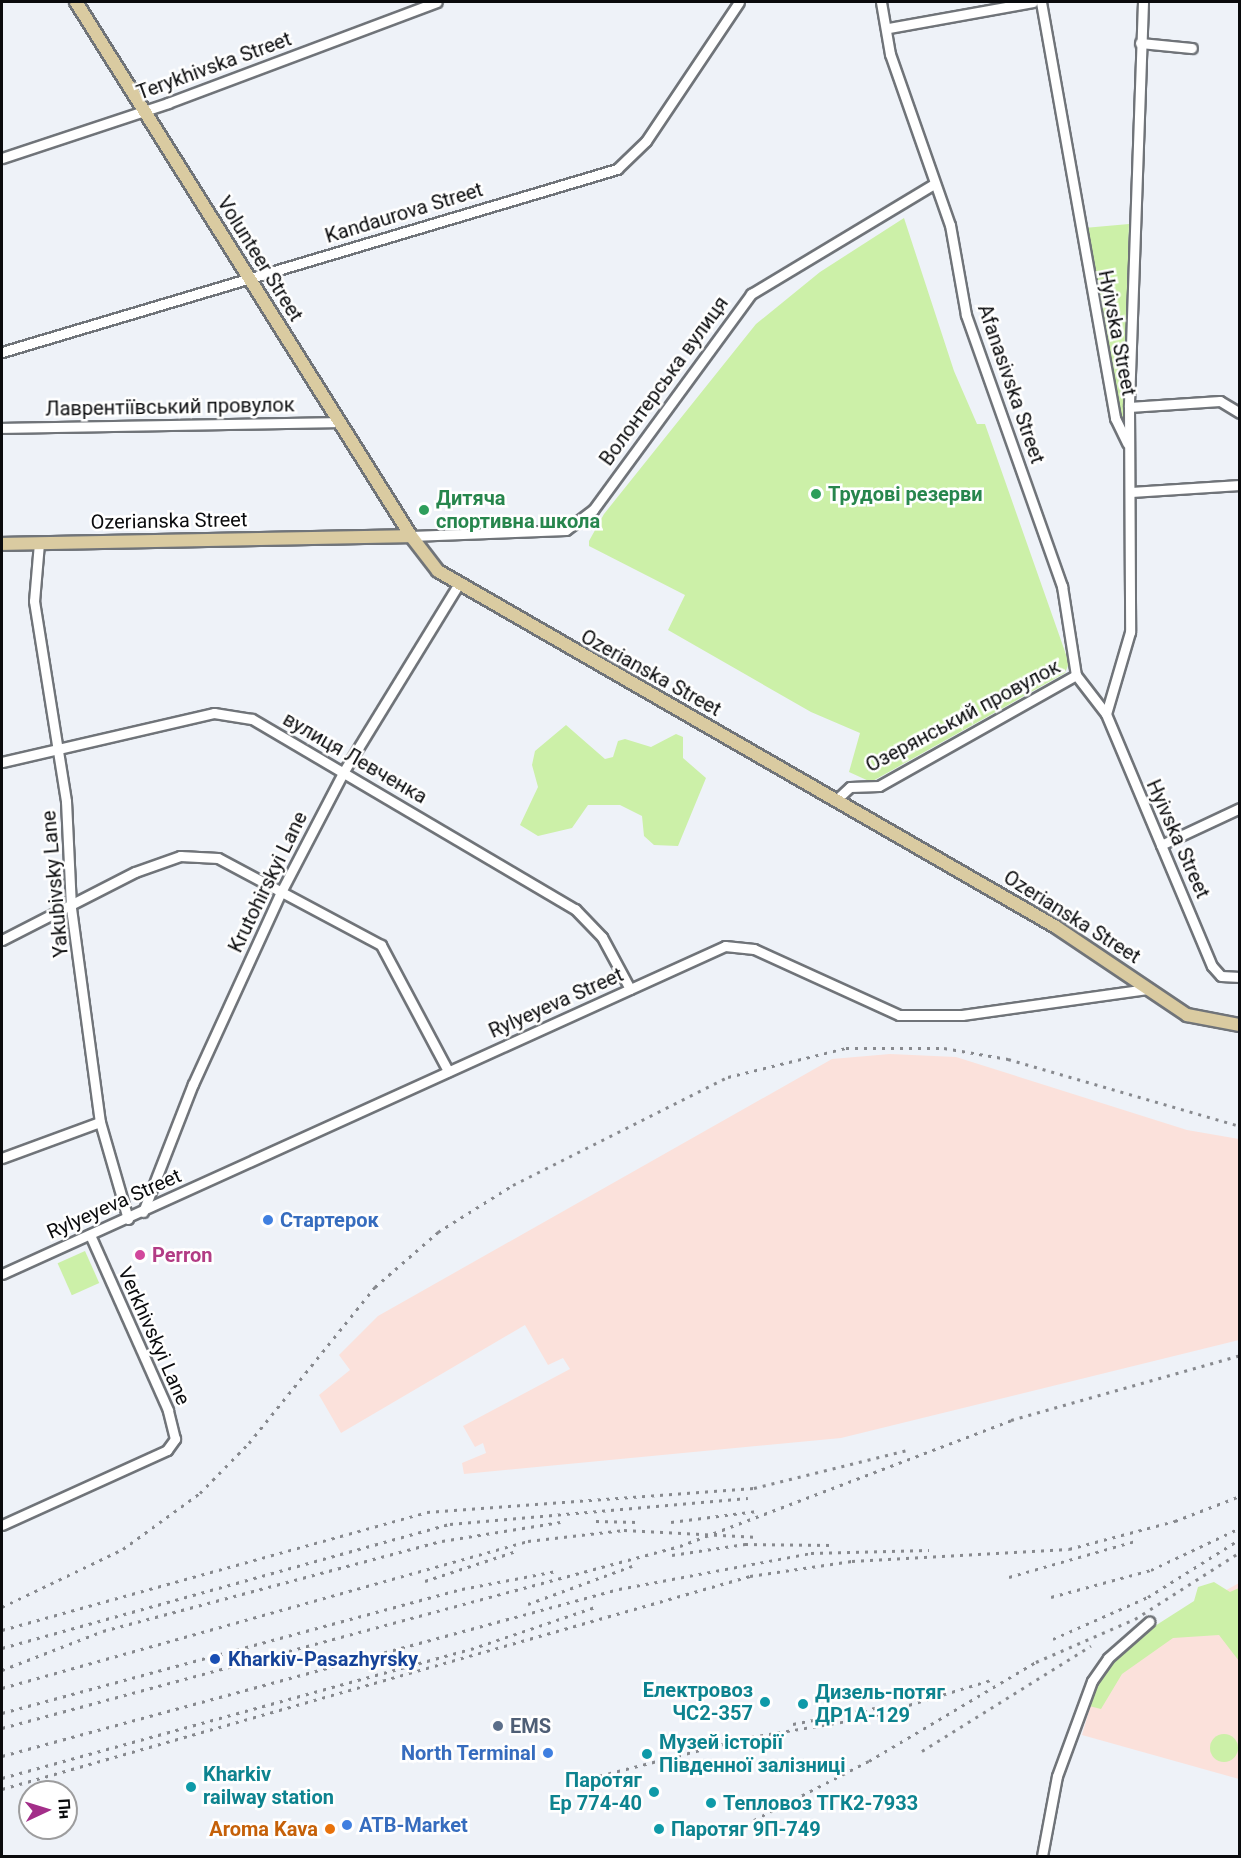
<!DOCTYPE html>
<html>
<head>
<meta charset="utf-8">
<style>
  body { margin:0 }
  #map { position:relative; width:1241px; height:1858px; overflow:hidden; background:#eef2f8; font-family:Roboto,sans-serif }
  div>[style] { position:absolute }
  .industrial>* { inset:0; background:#fbe1db }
  .green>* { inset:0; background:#ccf0a8; transform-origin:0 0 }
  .round { border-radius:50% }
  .roads { filter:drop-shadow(2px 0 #707479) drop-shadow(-2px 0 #707479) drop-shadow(0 2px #707479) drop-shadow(0 -2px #707479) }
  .minor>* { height:9px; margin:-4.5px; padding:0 4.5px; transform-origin:4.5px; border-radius:4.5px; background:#fff }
  .major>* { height:12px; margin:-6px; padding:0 6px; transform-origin:6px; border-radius:6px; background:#dacba1 }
  .rail>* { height:3px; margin-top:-1.5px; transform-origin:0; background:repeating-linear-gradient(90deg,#87898e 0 3px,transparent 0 9px) }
  .dots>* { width:16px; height:16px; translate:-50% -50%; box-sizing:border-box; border:3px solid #fff; border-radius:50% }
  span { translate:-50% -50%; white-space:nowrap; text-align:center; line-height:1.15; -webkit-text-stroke:5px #fff; paint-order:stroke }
  .street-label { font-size:20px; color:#0a0b0d }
  .leisure-label { font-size:20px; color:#27864d; font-weight:700 }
  .left { translate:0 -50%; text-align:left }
  .shop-label { font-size:20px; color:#366cbe; font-weight:700 }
  .right { translate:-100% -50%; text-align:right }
  .hotel-label { font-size:20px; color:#b23c85; font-weight:700 }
  .transit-label { font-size:20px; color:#164399; font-weight:700 }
  .culture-label { font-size:20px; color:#0d838f; font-weight:700 }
  .service-label { font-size:20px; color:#4e5e75; font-weight:700 }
  .food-label { font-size:20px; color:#c56008; font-weight:700 }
  .frame { position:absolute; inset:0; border:3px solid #0a0b0d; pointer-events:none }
  .north { position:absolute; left:18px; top:1780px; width:60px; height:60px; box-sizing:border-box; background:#fff; border:2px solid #9d9d9e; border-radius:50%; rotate:86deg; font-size:16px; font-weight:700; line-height:24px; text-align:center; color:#0a0b0d }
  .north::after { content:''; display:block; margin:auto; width:21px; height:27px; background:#a32e89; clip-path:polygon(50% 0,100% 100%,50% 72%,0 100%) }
</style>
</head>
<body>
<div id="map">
  <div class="industrial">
    <div style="clip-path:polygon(890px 1054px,956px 1057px,1187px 1130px,1239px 1139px,1239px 1340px,841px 1438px,464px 1474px,462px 1463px,486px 1453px,483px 1443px,475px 1447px,463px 1426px,570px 1369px,563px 1358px,548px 1365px,525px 1325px,341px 1433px,319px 1395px,350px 1370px,339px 1355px,378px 1316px,832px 1059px)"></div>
    <div style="clip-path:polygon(1239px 1583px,1239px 1779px,1082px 1735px,1091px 1704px,1131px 1643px)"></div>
  </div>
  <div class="green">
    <div style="clip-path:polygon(904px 218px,954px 371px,977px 424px,985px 424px,1069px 663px,1065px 673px,871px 782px,849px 772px,860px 733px,811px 712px,668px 630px,685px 595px,589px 546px,589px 541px,604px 514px,756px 324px,820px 272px)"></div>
    <div style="clip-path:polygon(1129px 224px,1124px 418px,1119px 416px,1084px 228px)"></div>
    <div style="clip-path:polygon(566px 725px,605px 759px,613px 757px,618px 741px,625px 739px,651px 747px,676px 734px,683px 737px,683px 758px,706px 778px,678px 846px,654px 845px,644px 836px,642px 816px,620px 805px,588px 805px,572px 828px,538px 836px,520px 825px,538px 787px,532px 765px,535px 751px)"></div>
    <div style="left:85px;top:1251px;width:35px;height:30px;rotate:66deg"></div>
    <div style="clip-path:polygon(1214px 1582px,1230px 1592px,1239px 1588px,1239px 1661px,1219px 1635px,1173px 1638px,1122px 1674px,1101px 1709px,1089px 1706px,1100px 1678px,1122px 1647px,1194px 1601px,1198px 1587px)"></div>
    <div class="round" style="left:1210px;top:1734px;width:28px;height:28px"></div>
  </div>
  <div class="roads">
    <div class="minor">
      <div style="left:881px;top:2px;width:53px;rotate:80.2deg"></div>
      <div style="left:890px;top:54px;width:181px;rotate:70.7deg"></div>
      <div style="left:950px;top:225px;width:91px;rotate:79.9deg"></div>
      <div style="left:966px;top:315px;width:288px;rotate:70.5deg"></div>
      <div style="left:1062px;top:586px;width:90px;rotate:81.1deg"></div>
      <div style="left:1076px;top:675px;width:49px;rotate:52.4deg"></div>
      <div style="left:1041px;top:2px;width:423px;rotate:79.9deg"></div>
      <div style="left:1115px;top:418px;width:28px;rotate:64deg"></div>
      <div style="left:1143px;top:2px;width:405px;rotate:92deg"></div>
      <div style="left:1129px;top:407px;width:225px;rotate:89.7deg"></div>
      <div style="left:1130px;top:632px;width:85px;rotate:106.3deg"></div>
      <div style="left:1106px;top:714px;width:273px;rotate:67.2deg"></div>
      <div style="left:1212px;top:966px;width:13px;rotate:48deg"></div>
      <div style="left:1221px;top:976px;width:19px;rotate:3deg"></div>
      <div style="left:889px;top:28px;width:146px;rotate:-10.2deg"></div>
      <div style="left:1140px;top:43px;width:52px;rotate:5.5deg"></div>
      <div style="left:2px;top:158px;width:175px;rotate:-18.3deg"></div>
      <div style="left:168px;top:103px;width:287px;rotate:-20.6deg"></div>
      <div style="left:2px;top:352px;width:642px;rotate:-16.57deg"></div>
      <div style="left:617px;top:169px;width:40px;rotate:-44deg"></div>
      <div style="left:646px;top:141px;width:167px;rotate:-56.2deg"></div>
      <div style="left:1129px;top:407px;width:91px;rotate:-3.8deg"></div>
      <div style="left:1220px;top:401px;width:23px;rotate:31deg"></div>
      <div style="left:2px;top:428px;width:337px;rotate:-1deg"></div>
      <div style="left:1131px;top:492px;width:109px;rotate:-3.7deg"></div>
      <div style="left:411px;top:536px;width:155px;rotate:-2.2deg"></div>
      <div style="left:566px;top:530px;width:34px;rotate:-37deg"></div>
      <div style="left:593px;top:510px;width:268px;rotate:-53.8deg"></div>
      <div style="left:751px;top:294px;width:214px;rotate:-31deg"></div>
      <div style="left:39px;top:543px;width:58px;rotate:94.9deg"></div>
      <div style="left:34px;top:601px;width:203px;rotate:80.9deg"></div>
      <div style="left:66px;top:801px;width:107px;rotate:87.3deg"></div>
      <div style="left:71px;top:908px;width:216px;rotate:82.3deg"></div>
      <div style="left:100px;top:1122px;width:101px;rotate:73.9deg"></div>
      <div style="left:2px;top:762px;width:218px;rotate:-13deg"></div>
      <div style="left:214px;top:713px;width:38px;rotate:9deg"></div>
      <div style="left:252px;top:719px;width:375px;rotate:30.5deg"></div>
      <div style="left:575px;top:909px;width:39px;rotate:46deg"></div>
      <div style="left:602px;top:937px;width:59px;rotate:61.7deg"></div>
      <div style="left:836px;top:800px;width:19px;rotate:-43deg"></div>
      <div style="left:850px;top:787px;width:29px;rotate:-2deg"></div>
      <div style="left:879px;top:786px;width:226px;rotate:-29.4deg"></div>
      <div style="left:1161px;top:845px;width:87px;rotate:-25.1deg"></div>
      <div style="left:2px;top:940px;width:149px;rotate:-27.1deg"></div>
      <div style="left:135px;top:872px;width:48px;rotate:-19.6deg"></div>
      <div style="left:180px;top:856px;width:38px;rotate:3deg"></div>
      <div style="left:218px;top:858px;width:185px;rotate:28.1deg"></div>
      <div style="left:381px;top:945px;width:143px;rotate:62deg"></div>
      <div style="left:2px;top:1158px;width:104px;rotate:-20.2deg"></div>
      <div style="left:143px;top:1212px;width:137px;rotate:-68.7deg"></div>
      <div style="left:193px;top:1084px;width:211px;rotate:-65.4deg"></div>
      <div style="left:281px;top:892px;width:136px;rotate:-62.5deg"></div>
      <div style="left:344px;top:771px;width:218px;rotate:-58.5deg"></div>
      <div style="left:2px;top:1274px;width:794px;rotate:-24.4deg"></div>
      <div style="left:725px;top:946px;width:29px;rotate:6deg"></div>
      <div style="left:754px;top:949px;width:159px;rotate:24.5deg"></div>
      <div style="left:899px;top:1015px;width:63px"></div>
      <div style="left:962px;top:1015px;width:187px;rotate:-8deg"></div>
      <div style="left:2px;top:1525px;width:181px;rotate:-24.4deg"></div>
      <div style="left:167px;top:1450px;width:14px;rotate:-54deg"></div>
      <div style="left:175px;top:1439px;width:30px;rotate:-104deg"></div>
      <div style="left:168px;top:1410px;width:192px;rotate:-114deg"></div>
      <div style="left:1042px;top:1856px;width:81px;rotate:-79.4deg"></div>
      <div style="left:1057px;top:1776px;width:101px;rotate:-69.8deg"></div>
      <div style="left:1092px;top:1681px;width:28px;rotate:-55deg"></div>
      <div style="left:1108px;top:1658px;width:55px;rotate:-41.3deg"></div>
    </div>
    <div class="major">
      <div style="left:76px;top:2px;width:630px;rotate:57.9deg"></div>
      <div style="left:411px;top:536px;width:44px;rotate:52.4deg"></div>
      <div style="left:438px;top:571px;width:713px;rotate:29.94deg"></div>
      <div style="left:1056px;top:927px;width:158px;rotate:33.9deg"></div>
      <div style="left:1187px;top:1015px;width:54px;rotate:10.7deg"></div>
      <div style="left:2px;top:544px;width:409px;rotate:-1.1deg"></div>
    </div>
  </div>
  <div class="rail">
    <div style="left:596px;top:1521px;width:42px;rotate:1.4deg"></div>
    <div style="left:671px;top:1522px;width:87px;rotate:-7.3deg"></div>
    <div style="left:672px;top:1555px;width:74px;rotate:-8.6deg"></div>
    <div style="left:745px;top:1544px;width:88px;rotate:0.7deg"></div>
    <div style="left:1009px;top:1577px;width:131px;rotate:-15.9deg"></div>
    <div style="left:425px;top:1581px;width:96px;rotate:-18.2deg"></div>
    <div style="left:1051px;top:1597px;width:104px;rotate:-15.1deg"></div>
    <div style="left:1151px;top:1570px;width:98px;rotate:-25.3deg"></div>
    <div style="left:528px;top:1604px;width:111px;rotate:-20.1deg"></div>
    <div style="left:2px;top:1607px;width:134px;rotate:-25.6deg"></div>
    <div style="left:123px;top:1549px;width:95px;rotate:-36deg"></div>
    <div style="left:200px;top:1493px;width:70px;rotate:-45.6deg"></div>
    <div style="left:249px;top:1443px;width:201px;rotate:-51.1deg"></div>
    <div style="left:375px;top:1287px;width:84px;rotate:-41.1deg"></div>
    <div style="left:438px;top:1232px;width:89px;rotate:-32.1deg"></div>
    <div style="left:513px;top:1185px;width:241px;rotate:-26.7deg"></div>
    <div style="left:728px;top:1077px;width:122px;rotate:-13.8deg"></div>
    <div style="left:846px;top:1048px;width:98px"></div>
    <div style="left:944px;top:1048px;width:65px;rotate:9.8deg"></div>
    <div style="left:1008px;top:1059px;width:241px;rotate:16.1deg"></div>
    <div style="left:2px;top:1630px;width:441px;rotate:-15.5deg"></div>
    <div style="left:427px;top:1512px;width:328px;rotate:-4.2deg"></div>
    <div style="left:754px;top:1488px;width:159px;rotate:-13.9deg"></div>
    <div style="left:1053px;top:1639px;width:104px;rotate:-23.9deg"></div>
    <div style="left:1148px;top:1597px;width:109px;rotate:-32.2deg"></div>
    <div style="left:2px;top:1648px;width:465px;rotate:-15.5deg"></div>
    <div style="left:450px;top:1524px;width:299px;rotate:-5deg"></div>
    <div style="left:2px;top:1670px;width:108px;rotate:-21.1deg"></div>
    <div style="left:103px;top:1631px;width:351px;rotate:-14.9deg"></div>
    <div style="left:442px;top:1541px;width:120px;rotate:-9.1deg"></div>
    <div style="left:2px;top:1688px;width:546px;rotate:-15.61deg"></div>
    <div style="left:528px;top:1541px;width:97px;rotate:-6.5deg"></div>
    <div style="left:624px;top:1530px;width:135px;rotate:3deg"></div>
    <div style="left:2px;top:1713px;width:476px;rotate:-15.1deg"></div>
    <div style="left:462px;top:1589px;width:96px;rotate:-10.8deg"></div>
    <div style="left:793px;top:1724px;width:99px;rotate:-11.1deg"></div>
    <div style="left:2px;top:1728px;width:702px;rotate:-15.03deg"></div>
    <div style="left:680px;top:1546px;width:354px;rotate:-20.8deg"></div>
    <div style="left:1011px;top:1420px;width:238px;rotate:-15.8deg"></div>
    <div style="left:922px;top:1751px;width:199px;rotate:-31.9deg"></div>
    <div style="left:2px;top:1756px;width:639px;rotate:-15.15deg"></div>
    <div style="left:619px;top:1589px;width:195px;rotate:-10.6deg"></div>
    <div style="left:811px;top:1553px;width:118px;rotate:-1.5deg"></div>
    <div style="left:2px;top:1778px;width:486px;rotate:-15.4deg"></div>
    <div style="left:471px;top:1649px;width:131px;rotate:-18.7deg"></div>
    <div style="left:591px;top:1778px;width:165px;rotate:-14.4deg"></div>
    <div style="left:751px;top:1737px;width:117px;rotate:-9.4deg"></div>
    <div style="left:866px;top:1718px;width:131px;rotate:-16.9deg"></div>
    <div style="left:2px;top:1789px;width:778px;rotate:-15.89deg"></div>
    <div style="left:750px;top:1576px;width:103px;rotate:-8.4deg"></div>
    <div style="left:852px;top:1561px;width:217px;rotate:-3.2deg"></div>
    <div style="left:1069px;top:1549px;width:110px;rotate:-14.8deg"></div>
    <div style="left:1175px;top:1521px;width:70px;rotate:-21deg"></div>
    <div style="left:754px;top:1820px;width:129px;rotate:-27.2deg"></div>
    <div style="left:869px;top:1761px;width:194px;rotate:-30.7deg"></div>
    <div style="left:1036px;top:1662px;width:108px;rotate:-23.5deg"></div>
    <div style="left:1135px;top:1619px;width:125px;rotate:-32.5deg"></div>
  </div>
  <div class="dots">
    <div style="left:816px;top:494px;background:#2e9e5b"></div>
    <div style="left:424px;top:510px;background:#2e9e5b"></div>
    <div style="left:268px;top:1220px;background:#3f7fe0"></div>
    <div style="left:140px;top:1255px;background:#d1479c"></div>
    <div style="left:215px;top:1659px;background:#1a4fb4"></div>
    <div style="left:765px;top:1702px;background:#0f9aa8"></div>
    <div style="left:803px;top:1704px;background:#0f9aa8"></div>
    <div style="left:498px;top:1726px;background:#5c6f8a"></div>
    <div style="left:548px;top:1753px;background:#3f7fe0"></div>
    <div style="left:647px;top:1754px;background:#0f9aa8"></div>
    <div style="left:191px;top:1787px;background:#0f9aa8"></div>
    <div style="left:654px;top:1792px;background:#0f9aa8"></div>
    <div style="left:711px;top:1803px;background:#0f9aa8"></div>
    <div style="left:347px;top:1825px;background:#3f7fe0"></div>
    <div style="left:330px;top:1829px;background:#e8710a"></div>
    <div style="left:659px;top:1829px;background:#0f9aa8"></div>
  </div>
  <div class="street-label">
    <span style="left:214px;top:66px;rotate:-20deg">Terykhivska Street</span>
    <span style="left:404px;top:213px;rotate:-17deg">Kandaurova Street</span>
    <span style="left:260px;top:259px;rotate:58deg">Volunteer Street</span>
    <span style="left:1117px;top:333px;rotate:79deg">Hyivska Street</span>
    <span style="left:664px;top:381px;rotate:-54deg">Волонтерська вулиця</span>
    <span style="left:1011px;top:384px;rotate:71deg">Afanasivska Street</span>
    <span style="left:170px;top:407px;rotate:-1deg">Лаврентіївський провулок</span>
    <span style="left:169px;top:521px;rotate:-1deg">Ozerianska Street</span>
    <span style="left:651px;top:673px;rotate:29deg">Ozerianska Street</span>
    <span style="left:963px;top:716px;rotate:-28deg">Озерянський провулок</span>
    <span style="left:355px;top:758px;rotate:30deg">вулиця Левченка</span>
    <span style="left:1178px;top:839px;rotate:66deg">Hyivska Street</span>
    <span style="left:268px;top:882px;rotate:-64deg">Krutohirskyi Lane</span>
    <span style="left:55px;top:884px;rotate:-95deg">Yakubivsky Lane</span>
    <span style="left:1072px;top:917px;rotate:32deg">Ozerianska Street</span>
    <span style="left:556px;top:1003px;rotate:-24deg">Rylyeyeva Street</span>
    <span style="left:114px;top:1204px;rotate:-24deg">Rylyeyeva Street</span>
    <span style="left:154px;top:1336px;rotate:66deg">Verkhivskyi Lane</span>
  </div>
  <div class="leisure-label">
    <span class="left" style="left:828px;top:494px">Трудові резерви</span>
    <span class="left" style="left:436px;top:510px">Дитяча<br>спортивна школа</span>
  </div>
  <div class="shop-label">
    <span class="left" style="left:280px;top:1220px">Стартерок</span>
    <span class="right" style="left:536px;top:1753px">North Terminal</span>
    <span class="left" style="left:359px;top:1825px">ATB-Market</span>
  </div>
  <div class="hotel-label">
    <span class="left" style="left:152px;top:1255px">Perron</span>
  </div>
  <div class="transit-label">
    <span class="left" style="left:228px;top:1659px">Kharkіv-Pasazhyrsky</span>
  </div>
  <div class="culture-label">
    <span class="right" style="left:753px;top:1702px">Електровоз<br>ЧС2-357</span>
    <span class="left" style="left:815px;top:1704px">Дизель-потяг<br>ДР1А-129</span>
    <span class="left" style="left:659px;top:1754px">Музей історії<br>Південної залізниці</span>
    <span class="left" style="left:203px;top:1786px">Kharkiv<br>railway station</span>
    <span class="right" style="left:642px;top:1792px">Паротяг<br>Ер 774-40</span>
    <span class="left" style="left:723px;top:1803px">Тепловоз ТГК2-7933</span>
    <span class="left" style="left:671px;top:1829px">Паротяг 9П-749</span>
  </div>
  <div class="service-label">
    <span class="left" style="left:510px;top:1726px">EMS</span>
  </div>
  <div class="food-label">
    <span class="right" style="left:318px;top:1829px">Aroma Kava</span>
  </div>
  <div class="frame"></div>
  <div class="north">Пн</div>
</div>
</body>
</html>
